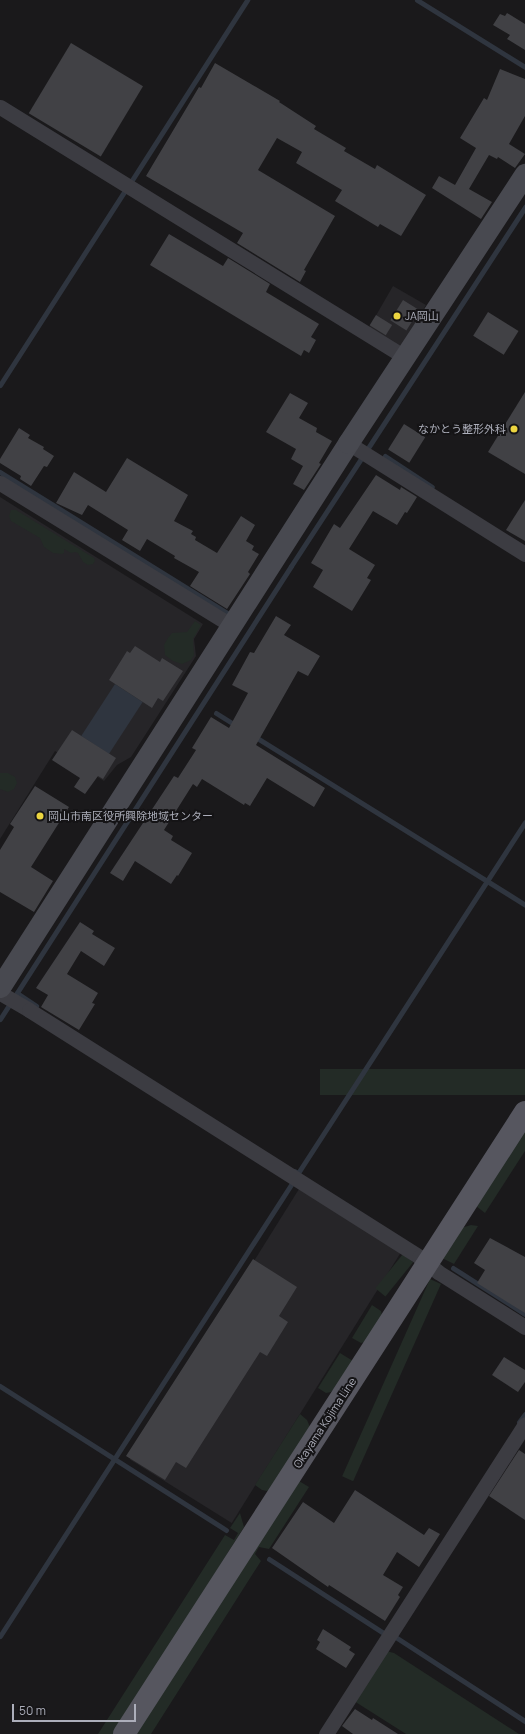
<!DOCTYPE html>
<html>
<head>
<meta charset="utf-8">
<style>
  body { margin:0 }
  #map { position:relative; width:525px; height:1734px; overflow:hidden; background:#1a191b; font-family:Manrope,"Noto Sans JP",sans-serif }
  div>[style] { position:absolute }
  .built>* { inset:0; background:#262528; transform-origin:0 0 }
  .green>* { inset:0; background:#232b26; transform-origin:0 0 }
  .water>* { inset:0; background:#2f353f; transform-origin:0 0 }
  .stream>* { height:5px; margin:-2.5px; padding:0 2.5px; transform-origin:2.5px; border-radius:2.5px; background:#2f353f }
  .building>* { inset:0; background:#414145; transform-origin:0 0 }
  .street>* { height:15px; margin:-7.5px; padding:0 7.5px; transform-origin:7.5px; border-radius:7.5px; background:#3c3c42 }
  .secondary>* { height:21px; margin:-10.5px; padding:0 10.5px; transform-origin:10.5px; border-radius:10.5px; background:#484950 }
  .primary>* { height:22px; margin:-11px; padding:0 11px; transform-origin:11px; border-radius:11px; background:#56565f }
  .dots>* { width:11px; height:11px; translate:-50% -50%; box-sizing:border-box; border:2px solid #151416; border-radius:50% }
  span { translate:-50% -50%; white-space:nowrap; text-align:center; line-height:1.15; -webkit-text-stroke:4px #151416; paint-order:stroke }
  .poi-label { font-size:11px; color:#acaeba }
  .left { translate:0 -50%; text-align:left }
  .right { translate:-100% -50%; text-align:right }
  .street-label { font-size:11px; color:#acaeba }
  .scale { position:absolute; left:12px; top:1704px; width:124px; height:18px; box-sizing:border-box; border:2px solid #acaeba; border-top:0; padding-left:5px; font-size:12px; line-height:14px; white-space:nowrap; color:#acaeba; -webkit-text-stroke:3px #151416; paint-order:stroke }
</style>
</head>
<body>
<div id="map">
  <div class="built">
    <div style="left:393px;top:286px;width:38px;height:49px;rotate:30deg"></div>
    <div style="clip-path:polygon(0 497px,203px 624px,194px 639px,196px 656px,131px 757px,117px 765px,104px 781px,55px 751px,0 839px)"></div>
    <div style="left:299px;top:1189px;width:120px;height:319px;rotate:32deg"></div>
  </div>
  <div class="green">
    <div style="clip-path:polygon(11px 510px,16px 510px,94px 558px,95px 561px,93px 564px,88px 565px,83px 562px,78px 553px,75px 552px,71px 553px,64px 549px,64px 553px,62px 554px,53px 553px,44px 547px,40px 538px,11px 521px,9px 516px)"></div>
    <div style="clip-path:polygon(195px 621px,201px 625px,193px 639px,194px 655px,191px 660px,182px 664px,173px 661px,165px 655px,164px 645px,168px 638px,172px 633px,187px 632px)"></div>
    <div style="clip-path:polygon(0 773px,8px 773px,15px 777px,17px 783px,14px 789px,8px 792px,0 789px)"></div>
    <div style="left:525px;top:1069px;width:26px;height:205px;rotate:90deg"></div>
    <div style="clip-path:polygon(525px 1130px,525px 1151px,485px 1213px,476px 1206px)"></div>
    <div style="clip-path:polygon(471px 1225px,478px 1226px,454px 1264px,442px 1258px,461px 1228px)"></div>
    <div style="left:403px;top:1254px;width:13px;height:44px;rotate:39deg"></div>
    <div style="left:430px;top:1279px;width:12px;height:216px;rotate:24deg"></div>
    <div style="clip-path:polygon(372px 1305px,381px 1311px,382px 1315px,365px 1342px,361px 1343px,352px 1338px)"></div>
    <div style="clip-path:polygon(340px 1353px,353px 1361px,337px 1386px,331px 1392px,326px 1393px,318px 1388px)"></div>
    <div style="clip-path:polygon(300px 1414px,307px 1420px,310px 1427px,271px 1489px,267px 1491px,262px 1490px,255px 1485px)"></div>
    <div style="clip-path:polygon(299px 1481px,309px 1487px,269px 1549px,259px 1547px,255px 1554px,261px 1561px,151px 1734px,136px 1734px)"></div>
    <div style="clip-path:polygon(240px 1513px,244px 1527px,114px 1734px,98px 1734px,225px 1535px,234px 1540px,238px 1533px,230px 1528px)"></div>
    <div style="clip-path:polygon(386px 1651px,394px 1653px,519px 1734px,406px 1734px,354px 1701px)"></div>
  </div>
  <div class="water">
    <div style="left:115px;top:684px;width:33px;height:62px;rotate:33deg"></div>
  </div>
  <div class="stream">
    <div style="left:417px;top:0;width:127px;rotate:31.8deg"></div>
    <div style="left:132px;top:180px;width:214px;rotate:-57.4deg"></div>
    <div style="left:0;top:385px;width:229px;rotate:-57.3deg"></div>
    <div style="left:385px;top:456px;width:56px;rotate:33.4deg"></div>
    <div style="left:0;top:472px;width:269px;rotate:31.8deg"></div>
    <div style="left:216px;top:713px;width:25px;rotate:32deg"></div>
    <div style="left:254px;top:736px;width:319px;rotate:31.9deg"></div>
    <div style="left:17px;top:993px;width:23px;rotate:34deg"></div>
    <div style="left:0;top:1019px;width:538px;rotate:-57.28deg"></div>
    <div style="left:291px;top:566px;width:429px;rotate:-56.9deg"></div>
    <div style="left:294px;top:1171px;width:4px;rotate:27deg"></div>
    <div style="left:298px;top:1173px;width:418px;rotate:-57.1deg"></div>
    <div style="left:453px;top:1268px;width:85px;rotate:32.6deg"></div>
    <div style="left:0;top:1386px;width:268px;rotate:32.5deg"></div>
    <div style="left:519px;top:1422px;width:10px;rotate:-53deg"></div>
    <div style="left:269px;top:1559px;width:138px;rotate:32.9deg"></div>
    <div style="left:0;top:1636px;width:539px;rotate:-57.19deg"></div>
    <div style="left:397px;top:1638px;width:153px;rotate:33deg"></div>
  </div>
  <div class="building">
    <div style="clip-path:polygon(507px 13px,525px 24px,525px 50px,507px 39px,510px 35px,493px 25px,500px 14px,505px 16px)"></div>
    <div style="left:71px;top:43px;width:84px;height:82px;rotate:31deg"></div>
    <div style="clip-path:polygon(215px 63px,280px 101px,279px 102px,316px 126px,314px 129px,346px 148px,344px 151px,375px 169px,377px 165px,426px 195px,401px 236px,380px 224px,378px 227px,335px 201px,342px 190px,296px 163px,302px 152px,277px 138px,258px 170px,335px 216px,304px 270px,306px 271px,300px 282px,237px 243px,243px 233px,146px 176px,199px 87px,201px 88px)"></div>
    <div style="clip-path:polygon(500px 69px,525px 79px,525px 116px,509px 144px,525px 154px,515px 168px,498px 157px,497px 159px,489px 155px,469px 189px,492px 202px,481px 219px,432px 188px,439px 176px,455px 185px,476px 148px,460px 138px,484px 98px,487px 100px)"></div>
    <div style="clip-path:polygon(169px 234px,223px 266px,228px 258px,270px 284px,266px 292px,319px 324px,311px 337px,316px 340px,309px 353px,304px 350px,301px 356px,150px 265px)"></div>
    <div style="left:403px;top:300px;width:19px;height:24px;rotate:32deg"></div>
    <div style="left:488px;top:312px;width:36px;height:28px;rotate:32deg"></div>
    <div style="left:376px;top:315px;width:19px;height:12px;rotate:32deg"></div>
    <div style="clip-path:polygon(525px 392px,525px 474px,488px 452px)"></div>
    <div style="clip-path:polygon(290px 393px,308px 403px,299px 418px,317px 428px,316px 432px,332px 441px,319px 463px,321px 464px,304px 490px,293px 484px,303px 466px,291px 459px,296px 449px,266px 432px)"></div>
    <div style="left:404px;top:424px;width:25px;height:30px;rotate:32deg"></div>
    <div style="clip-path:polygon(19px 428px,30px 435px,28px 438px,44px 447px,43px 449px,54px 456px,47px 467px,44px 466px,31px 486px,20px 479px,21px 476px,0 463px,0 459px)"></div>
    <div style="clip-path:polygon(127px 458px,188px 495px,174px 521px,193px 531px,191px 534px,196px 537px,195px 540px,217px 553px,241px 516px,255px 525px,246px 541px,254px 546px,252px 550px,259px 554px,248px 572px,250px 574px,227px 609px,190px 586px,199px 572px,174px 558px,175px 556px,147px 539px,140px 551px,122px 540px,128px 530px,88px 505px,82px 515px,56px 503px,74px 472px,106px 492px)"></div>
    <div style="clip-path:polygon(376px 475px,400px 490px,401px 487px,417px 497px,407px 513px,405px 512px,397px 525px,373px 511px,349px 549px,375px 565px,367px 578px,371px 580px,352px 611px,313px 587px,323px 570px,311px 563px,334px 524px,340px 528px)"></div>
    <div style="clip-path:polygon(525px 500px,525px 541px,506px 530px)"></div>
    <div style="clip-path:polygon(276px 616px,291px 625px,284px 635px,320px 656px,308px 676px,298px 671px,256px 745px,325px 788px,314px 807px,267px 778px,250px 806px,245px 803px,244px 805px,202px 779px,197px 787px,193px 784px,164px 830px,173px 836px,171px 840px,192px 853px,178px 876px,177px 875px,171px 884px,135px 861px,123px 881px,110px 873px,174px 776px,178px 778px,196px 750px,192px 748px,211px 717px,229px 728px,248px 693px,232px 685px,250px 652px,254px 653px)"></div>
    <div style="clip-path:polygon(135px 646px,160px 662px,162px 658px,183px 671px,163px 701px,158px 698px,152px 708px,109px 680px,127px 651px,130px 653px)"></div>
    <div style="clip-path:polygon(72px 730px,116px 758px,103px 779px,98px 776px,85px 794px,74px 787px,80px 778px,52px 760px)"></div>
    <div style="clip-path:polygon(35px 786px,69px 807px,31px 867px,53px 881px,34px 912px,0 892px,0 850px,14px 827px,10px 824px)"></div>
    <div style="clip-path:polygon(80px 922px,94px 931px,92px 934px,115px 948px,104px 966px,81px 951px,67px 974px,98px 993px,92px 1003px,95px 1004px,79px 1030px,41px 1007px,48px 995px,36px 988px)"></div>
    <div style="clip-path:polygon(490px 1238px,525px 1257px,525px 1313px,477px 1283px,485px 1270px,474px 1263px)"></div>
    <div style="clip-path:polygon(253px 1259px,297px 1287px,279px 1316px,288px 1322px,267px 1356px,260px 1352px,186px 1468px,176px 1462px,165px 1480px,126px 1456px)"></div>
    <div style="clip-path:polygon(504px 1357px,525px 1370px,525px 1382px,518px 1392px,492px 1375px)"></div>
    <div style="clip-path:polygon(519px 1450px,525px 1454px,525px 1520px,489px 1496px)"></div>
    <div style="clip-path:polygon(355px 1490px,424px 1535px,429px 1528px,440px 1534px,419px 1567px,397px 1552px,383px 1575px,403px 1587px,398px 1595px,400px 1597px,385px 1621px,329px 1585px,328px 1587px,272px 1548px,303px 1502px,334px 1523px)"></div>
    <div style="clip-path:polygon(323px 1629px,351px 1647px,349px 1650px,355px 1654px,346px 1668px,316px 1649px,320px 1642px,317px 1640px)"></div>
    <div style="clip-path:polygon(355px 1709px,372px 1720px,373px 1718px,398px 1734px,353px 1734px,342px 1726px)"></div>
  </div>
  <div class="street">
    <div style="left:0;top:107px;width:476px;rotate:31.7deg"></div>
    <div style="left:348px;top:443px;width:209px;rotate:32.1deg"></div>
    <div style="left:0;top:483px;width:273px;rotate:31.6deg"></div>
    <div style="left:0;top:993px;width:34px;rotate:30deg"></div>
    <div style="left:29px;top:1010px;width:462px;rotate:32.3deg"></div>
    <div style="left:419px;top:1257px;width:24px;rotate:38deg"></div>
    <div style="left:438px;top:1272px;width:103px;rotate:32.3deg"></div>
    <div style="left:326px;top:1734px;width:368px;rotate:-57.3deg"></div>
  </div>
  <div class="secondary">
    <div style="left:0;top:987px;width:646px;rotate:-57.39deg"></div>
    <div style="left:348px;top:443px;width:322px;rotate:-56.7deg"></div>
  </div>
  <div class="primary">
    <div style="left:124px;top:1734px;width:740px;rotate:-57.19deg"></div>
  </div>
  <div class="dots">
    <div style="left:397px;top:316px;background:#ecd540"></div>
    <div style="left:514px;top:429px;background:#ecd540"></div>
    <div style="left:40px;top:816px;background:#ecd540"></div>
  </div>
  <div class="poi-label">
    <span class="left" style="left:405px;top:316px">JA岡山</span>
    <span class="right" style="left:506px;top:429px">なかとう整形外科</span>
    <span class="left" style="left:48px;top:816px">岡山市南区役所興除地域センター</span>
  </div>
  <div class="street-label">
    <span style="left:325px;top:1423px;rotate:-57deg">Okayama Kojima Line</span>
  </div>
  <div class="scale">50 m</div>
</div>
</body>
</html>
